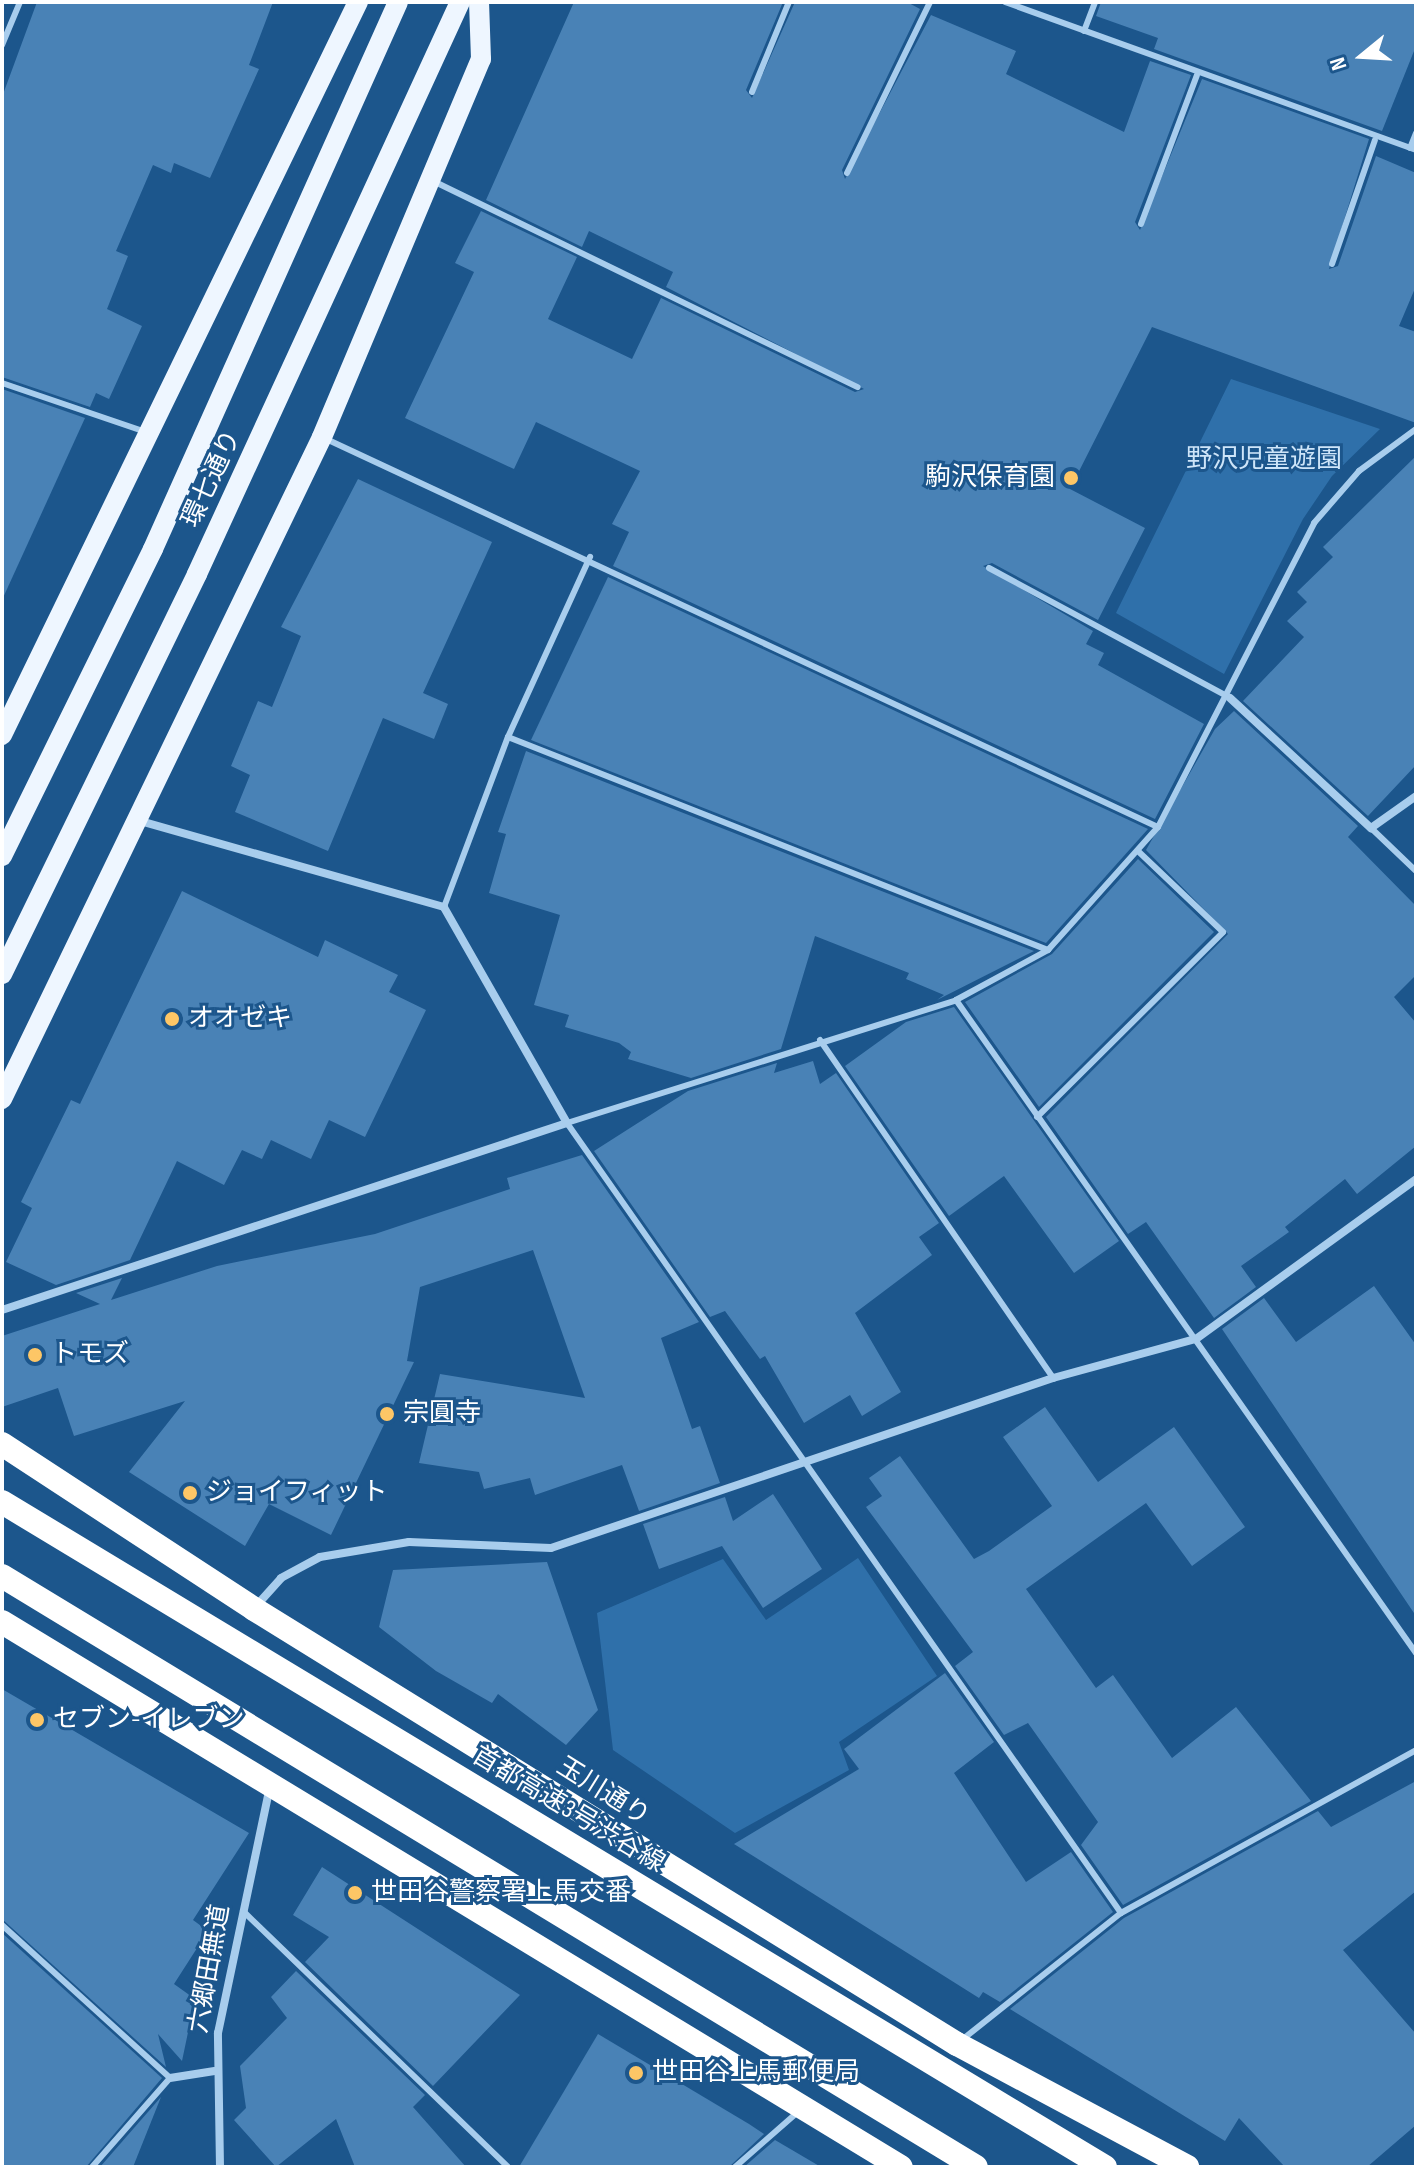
<!DOCTYPE html>
<html>
<head>
<meta charset="utf-8">
<style>
  body { margin:0 }
  #map { position:relative; width:1418px; height:2169px; overflow:hidden; background:#1c568c; font-family:"Sofia Sans Condensed","Noto Sans JP",sans-serif }
  div>[style] { position:absolute }
  .green>* { inset:0; background:#2f70aa }
  .building>* { inset:0; background:#4982b6 }
  .lane>* { height:6px; margin:-3px; padding:0 3px; transform-origin:3px; border-radius:3px; background:#a8cded }
  .street>* { height:8px; margin:-4px; padding:0 4px; transform-origin:4px; border-radius:4px; background:#a8cded }
  .primary>* { height:20px; margin:-10px; padding:0 10px; transform-origin:10px; border-radius:10px; background:#eef6ff }
  .highway>* { height:24px; margin:-12px; padding:0 12px; transform-origin:12px; border-radius:12px; background:#fff }
  .dots>* { width:22px; height:22px; translate:-50% -50%; box-sizing:border-box; border:4px solid #1c568c; border-radius:50% }
  span { translate:-50% -50%; white-space:nowrap; text-align:center; line-height:1.15; -webkit-text-stroke:6px #1c568c; paint-order:stroke }
  .park-label { font-size:26px; color:#cee5f9 }
  .poi-label { font-size:26px; color:#fff }
  .right { translate:-100% -50%; text-align:right }
  .left { translate:0 -50%; text-align:left }
  .street-label { font-size:26px; color:#fff }
  .frame { position:absolute; inset:0; border:4px solid #fff; pointer-events:none }
  .north { position:absolute; left:1322px; top:16px; width:80px; height:80px; -webkit-text-stroke:6px #1c568c; paint-order:stroke; rotate:252deg; font-size:22px; font-weight:700; line-height:32px; text-align:center; color:#fff }
  .north::after { content:''; display:block; margin:auto; width:28px; height:36px; background:#fff; clip-path:polygon(50% 0,100% 100%,50% 72%,0 100%) }
</style>
</head>
<body>
<div id="map">
  <div class="green">
    <div style="clip-path:polygon(1231px 379px,1380px 429px,1332px 476px,1303px 519px,1224px 674px,1116px 613px)"></div>
    <div style="clip-path:polygon(858px 1558px,937px 1676px,839px 1742px,849px 1770px,735px 1833px,613px 1750px,597px 1613px,723px 1559px,766px 1620px)"></div>
  </div>
  <div class="building">
    <div style="clip-path:polygon(37px 2px,273px 2px,249px 65px,259px 69px,210px 178px,174px 163px,171px 173px,153px 165px,116px 251px,128px 256px,107px 309px,142px 326px,109px 399px,96px 393px,90px 407px,2px 377px,2px 97px)"></div>
    <div style="clip-path:polygon(574px 2px,783px 2px,746px 90px,752px 98px,795px 2px,907px 2px,920px 9px,842px 170px,845px 179px,931px 15px,1016px 51px,1006px 74px,1124px 132px,1150px 61px,1191px 75px,1135px 222px,1140px 230px,1202px 79px,1369px 139px,1329px 269px,1338px 266px,1376px 156px,1416px 173px,1416px 286px,1399px 326px,1416px 332px,1416px 423px,1152px 327px,1070px 489px,1145px 528px,1098px 620px,992px 563px,983px 566px,1093px 631px,1086px 644px,1104px 653px,1098px 665px,1204px 724px,1155px 819px,613px 566px,629px 532px,612px 524px,640px 471px,536px 422px,514px 469px,405px 418px,474px 272px,455px 263px,481px 211px,577px 257px,548px 319px,632px 359px,661px 298px,855px 392px,864px 389px,666px 287px,673px 272px,589px 231px,582px 247px,486px 200px)"></div>
    <div style="clip-path:polygon(1101px 2px,1416px 2px,1416px 46px,1382px 131px,1154px 49px,1158px 38px,1096px 16px)"></div>
    <div style="clip-path:polygon(2px 389px,85px 418px,2px 600px)"></div>
    <div style="clip-path:polygon(1416px 456px,1416px 765px,1368px 816px,1243px 701px,1304px 637px,1287px 621px,1307px 602px,1297px 592px,1333px 557px,1323px 547px)"></div>
    <div style="clip-path:polygon(358px 479px,492px 542px,423px 693px,448px 704px,434px 739px,383px 718px,328px 851px,235px 812px,250px 775px,231px 766px,258px 701px,272px 707px,301px 636px,281px 627px)"></div>
    <div style="clip-path:polygon(608px 577px,1148px 829px,1046px 943px,531px 740px)"></div>
    <div style="clip-path:polygon(1234px 711px,1358px 826px,1348px 837px,1416px 906px,1416px 975px,1394px 997px,1416px 1023px,1416px 1146px,1357px 1194px,1345px 1179px,1285px 1227px,1289px 1232px,1241px 1266px,1256px 1287px,1214px 1318px,1146px 1222px,1128px 1234px,1046px 1117px,1228px 934px,1146px 850px,1215px 729px)"></div>
    <div style="clip-path:polygon(526px 751px,1034px 951px,937px 1000px,944px 995px,906px 979px,909px 973px,815px 936px,781px 1049px,691px 1078px,628px 1059px,631px 1052px,619px 1043px,565px 1027px,569px 1015px,534px 1005px,560px 915px,489px 893px,506px 834px,498px 832px)"></div>
    <div style="clip-path:polygon(1138px 859px,1214px 932px,1039px 1107px,965px 1002px,1052px 954px)"></div>
    <div style="clip-path:polygon(182px 891px,318px 957px,325px 940px,398px 975px,389px 992px,426px 1010px,365px 1137px,329px 1120px,311px 1159px,271px 1140px,262px 1159px,242px 1150px,224px 1185px,177px 1161px,130px 1260px,56px 1285px,6px 1262px,32px 1208px,21px 1202px,71px 1100px,80px 1104px)"></div>
    <div style="clip-path:polygon(954px 1007px,1119px 1241px,1074px 1273px,1004px 1176px,949px 1216px,845px 1066px,906px 1022px)"></div>
    <div style="clip-path:polygon(813px 1061px,820px 1084px,836px 1073px,939px 1223px,919px 1237px,932px 1255px,855px 1313px,901px 1392px,862px 1416px,850px 1395px,804px 1423px,765px 1356px,760px 1359px,725px 1311px,710px 1317px,594px 1151px,688px 1091px,777px 1063px,774px 1073px)"></div>
    <div style="clip-path:polygon(582px 1155px,699px 1322px,661px 1338px,692px 1429px,700px 1426px,720px 1483px,639px 1511px,622px 1465px,535px 1495px,530px 1478px,484px 1489px,479px 1472px,419px 1463px,440px 1374px,585px 1398px,533px 1250px,420px 1287px,407px 1361px,414px 1362px,331px 1535px,269px 1504px,245px 1546px,129px 1472px,185px 1401px,74px 1436px,58px 1388px,2px 1407px,2px 1336px,100px 1304px,76px 1293px,122px 1278px,111px 1300px,217px 1266px,375px 1234px,510px 1189px,507px 1178px)"></div>
    <div style="clip-path:polygon(1374px 1286px,1416px 1345px,1416px 1616px,1222px 1329px,1264px 1298px,1296px 1342px)"></div>
    <div style="clip-path:polygon(1045px 1407px,1098px 1482px,1174px 1427px,1245px 1527px,1192px 1566px,1146px 1503px,1026px 1589px,1096px 1688px,1113px 1675px,1172px 1758px,1236px 1707px,1311px 1801px,1123px 1905px,1081px 1845px,1098px 1822px,1028px 1723px,1004px 1735px,955px 1666px,973px 1652px,866px 1507px,882px 1496px,869px 1478px,900px 1456px,974px 1559px,989px 1551px,1052px 1506px,1003px 1437px)"></div>
    <div style="clip-path:polygon(773px 1494px,822px 1569px,763px 1608px,722px 1546px,659px 1569px,643px 1524px,725px 1497px,733px 1521px)"></div>
    <div style="clip-path:polygon(547px 1562px,598px 1710px,566px 1745px,498px 1694px,492px 1703px,436px 1671px,379px 1627px,393px 1570px)"></div>
    <div style="clip-path:polygon(945px 1673px,994px 1742px,954px 1773px,1026px 1882px,1071px 1852px,1113px 1912px,1000px 2002px,983px 1992px,979px 1998px,734px 1844px,859px 1769px,844px 1749px)"></div>
    <div style="clip-path:polygon(2px 1689px,249px 1833px,193px 1920px,208px 1931px,174px 1984px,195px 1999px,182px 2061px,158px 2034px,166px 2067px,2px 1919px)"></div>
    <div style="clip-path:polygon(1416px 1781px,1416px 1891px,1343px 1950px,1416px 2034px,1416px 2125px,1367px 2167px,1285px 2167px,1239px 2118px,1225px 2141px,1010px 2009px,1124px 1918px,1318px 1811px,1331px 1827px)"></div>
    <div style="clip-path:polygon(322px 1867px,520px 1995px,433px 2086px,305px 1962px,329px 1937px,293px 1915px)"></div>
    <div style="clip-path:polygon(2px 1933px,162px 2078px,86px 2167px,2px 2167px)"></div>
    <div style="clip-path:polygon(296px 1971px,425px 2095px,413px 2107px,466px 2167px,355px 2167px,336px 2119px,276px 2167px,234px 2120px,246px 2108px,240px 2066px,287px 2018px,271px 1997px)"></div>
    <div style="clip-path:polygon(598px 2034px,749px 2124px,764px 2134px,729px 2167px,519px 2167px)"></div>
    <div style="clip-path:polygon(161px 2097px,133px 2167px,100px 2167px)"></div>
    <div style="clip-path:polygon(775px 2140px,821px 2167px,744px 2167px)"></div>
  </div>
  <div class="lane">
    <div style="left:1005px;top:2px;width:437px;rotate:19.8deg"></div>
    <div style="left:1084px;top:31px;width:31px;rotate:-69deg"></div>
    <div style="left:2px;top:45px;width:47px;rotate:-67.3deg"></div>
    <div style="left:752px;top:92px;width:97px;rotate:-67.7deg"></div>
    <div style="left:1410px;top:148px;width:16px;rotate:-68deg"></div>
    <div style="left:847px;top:173px;width:190px;rotate:-64.1deg"></div>
    <div style="left:433px;top:181px;width:472px;rotate:25.9deg"></div>
    <div style="left:1141px;top:224px;width:159px;rotate:-69.4deg"></div>
    <div style="left:1332px;top:264px;width:131px;rotate:-70.9deg"></div>
    <div style="left:2px;top:383px;width:152px;rotate:18.8deg"></div>
    <div style="left:324px;top:438px;width:920px;rotate:25.01deg"></div>
    <div style="left:989px;top:568px;width:274px;rotate:28.3deg"></div>
    <div style="left:508px;top:737px;width:580px;rotate:21.53deg"></div>
    <div style="left:1371px;top:828px;width:62px;rotate:43.7deg"></div>
    <div style="left:444px;top:907px;width:182px;rotate:-69.4deg"></div>
    <div style="left:508px;top:737px;width:198px;rotate:-65.5deg"></div>
    <div style="left:956px;top:1000px;width:799px;rotate:54.84deg"></div>
    <div style="left:820px;top:1040px;width:411px;rotate:55.4deg"></div>
    <div style="left:1037px;top:1117px;width:262px;rotate:-44.8deg"></div>
    <div style="left:1223px;top:932px;width:116px;rotate:-136.4deg"></div>
    <div style="left:243px;top:1911px;width:368px;rotate:44deg"></div>
    <div style="left:1121px;top:1913px;width:965px;rotate:-125.04deg"></div>
    <div style="left:567px;top:1123px;width:408px;rotate:-17.5deg"></div>
    <div style="left:956px;top:1000px;width:105px;rotate:-28.5deg"></div>
    <div style="left:1048px;top:950px;width:165px;rotate:-48.2deg"></div>
    <div style="left:1158px;top:827px;width:342px;rotate:-62.8deg"></div>
    <div style="left:1314px;top:523px;width:69px;rotate:-49.1deg"></div>
    <div style="left:1359px;top:471px;width:71px;rotate:-36.4deg"></div>
    <div style="left:2px;top:1925px;width:227px;rotate:42.3deg"></div>
    <div style="left:170px;top:2078px;width:118px;rotate:131.2deg"></div>
    <div style="left:963px;top:2039px;width:202px;rotate:-38.6deg"></div>
    <div style="left:1121px;top:1913px;width:337px;rotate:-28.9deg"></div>
    <div style="left:735px;top:2167px;width:85px;rotate:-41.2deg"></div>
  </div>
  <div class="street">
    <div style="left:1230px;top:698px;width:192px;rotate:42.7deg"></div>
    <div style="left:1371px;top:828px;width:55px;rotate:-35.4deg"></div>
    <div style="left:2px;top:1310px;width:595px;rotate:-18.31deg"></div>
    <div style="left:567px;top:1123px;width:249px;rotate:-119.7deg"></div>
    <div style="left:444px;top:907px;width:319px;rotate:-164.2deg"></div>
    <div style="left:257px;top:1605px;width:36px;rotate:-48deg"></div>
    <div style="left:281px;top:1578px;width:44px;rotate:-28.3deg"></div>
    <div style="left:320px;top:1557px;width:90px;rotate:-9.6deg"></div>
    <div style="left:409px;top:1542px;width:142px;rotate:2.4deg"></div>
    <div style="left:551px;top:1548px;width:530px;rotate:-18.71deg"></div>
    <div style="left:1053px;top:1378px;width:148px;rotate:-15.3deg"></div>
    <div style="left:1196px;top:1339px;width:272px;rotate:-36deg"></div>
    <div style="left:170px;top:2078px;width:45px;rotate:-9deg"></div>
    <div style="left:220px;top:2167px;width:134px;rotate:-90.9deg"></div>
    <div style="left:218px;top:2033px;width:248px;rotate:-78.1deg"></div>
  </div>
  <div class="primary">
    <div style="left:2px;top:735px;width:815px;rotate:-64.1deg"></div>
    <div style="left:2px;top:856px;width:342px;rotate:-63.8deg"></div>
    <div style="left:153px;top:549px;width:599px;rotate:-65.87deg"></div>
    <div style="left:2px;top:974px;width:445px;rotate:-64deg"></div>
    <div style="left:197px;top:574px;width:630px;rotate:-65.31deg"></div>
    <div style="left:2px;top:1099px;width:735px;rotate:-64.2deg"></div>
    <div style="left:322px;top:437px;width:410px;rotate:-67.2deg"></div>
    <div style="left:481px;top:59px;width:57px;rotate:-92deg"></div>
  </div>
  <div class="highway">
    <div style="left:2px;top:1444px;width:301px;rotate:33.2deg"></div>
    <div style="left:254px;top:1609px;width:827px;rotate:31.75deg"></div>
    <div style="left:957px;top:2044px;width:261px;rotate:28.1deg"></div>
    <div style="left:2px;top:1502px;width:1288px;rotate:31.09deg"></div>
    <div style="left:2px;top:1576px;width:1139px;rotate:31.25deg"></div>
    <div style="left:2px;top:1622px;width:1051px;rotate:31.23deg"></div>
  </div>
  <div class="dots">
    <div style="left:1071px;top:478px;background:#fdc666"></div>
    <div style="left:172px;top:1019px;background:#fdc666"></div>
    <div style="left:35px;top:1355px;background:#fdc666"></div>
    <div style="left:387px;top:1414px;background:#fdc666"></div>
    <div style="left:190px;top:1493px;background:#fdc666"></div>
    <div style="left:37px;top:1720px;background:#fdc666"></div>
    <div style="left:355px;top:1893px;background:#fdc666"></div>
    <div style="left:636px;top:2073px;background:#fdc666"></div>
  </div>
  <div class="park-label">
    <span style="left:1264px;top:460px">野沢児童遊園</span>
  </div>
  <div class="poi-label">
    <span class="right" style="left:1055px;top:478px">駒沢保育園</span>
    <span class="left" style="left:188px;top:1019px">オオゼキ</span>
    <span class="left" style="left:51px;top:1355px">トモズ</span>
    <span class="left" style="left:403px;top:1414px">宗圓寺</span>
    <span class="left" style="left:206px;top:1493px">ジョイフィット</span>
    <span class="left" style="left:53px;top:1720px">セブン-イレブン</span>
    <span class="left" style="left:371px;top:1893px">世田谷警察署上馬交番</span>
    <span class="left" style="left:652px;top:2073px">世田谷上馬郵便局</span>
  </div>
  <div class="street-label">
    <span style="left:212px;top:479px;rotate:-65deg">環七通り</span>
    <span style="left:603px;top:1792px;rotate:32deg">玉川通り</span>
    <span style="left:568px;top:1810px;rotate:31deg">首都高速3号渋谷線</span>
    <span style="left:210px;top:1969px;rotate:-80deg">六郷田無道</span>
  </div>
  <div class="frame"></div>
  <div class="north">N</div>
</div>
</body>
</html>
